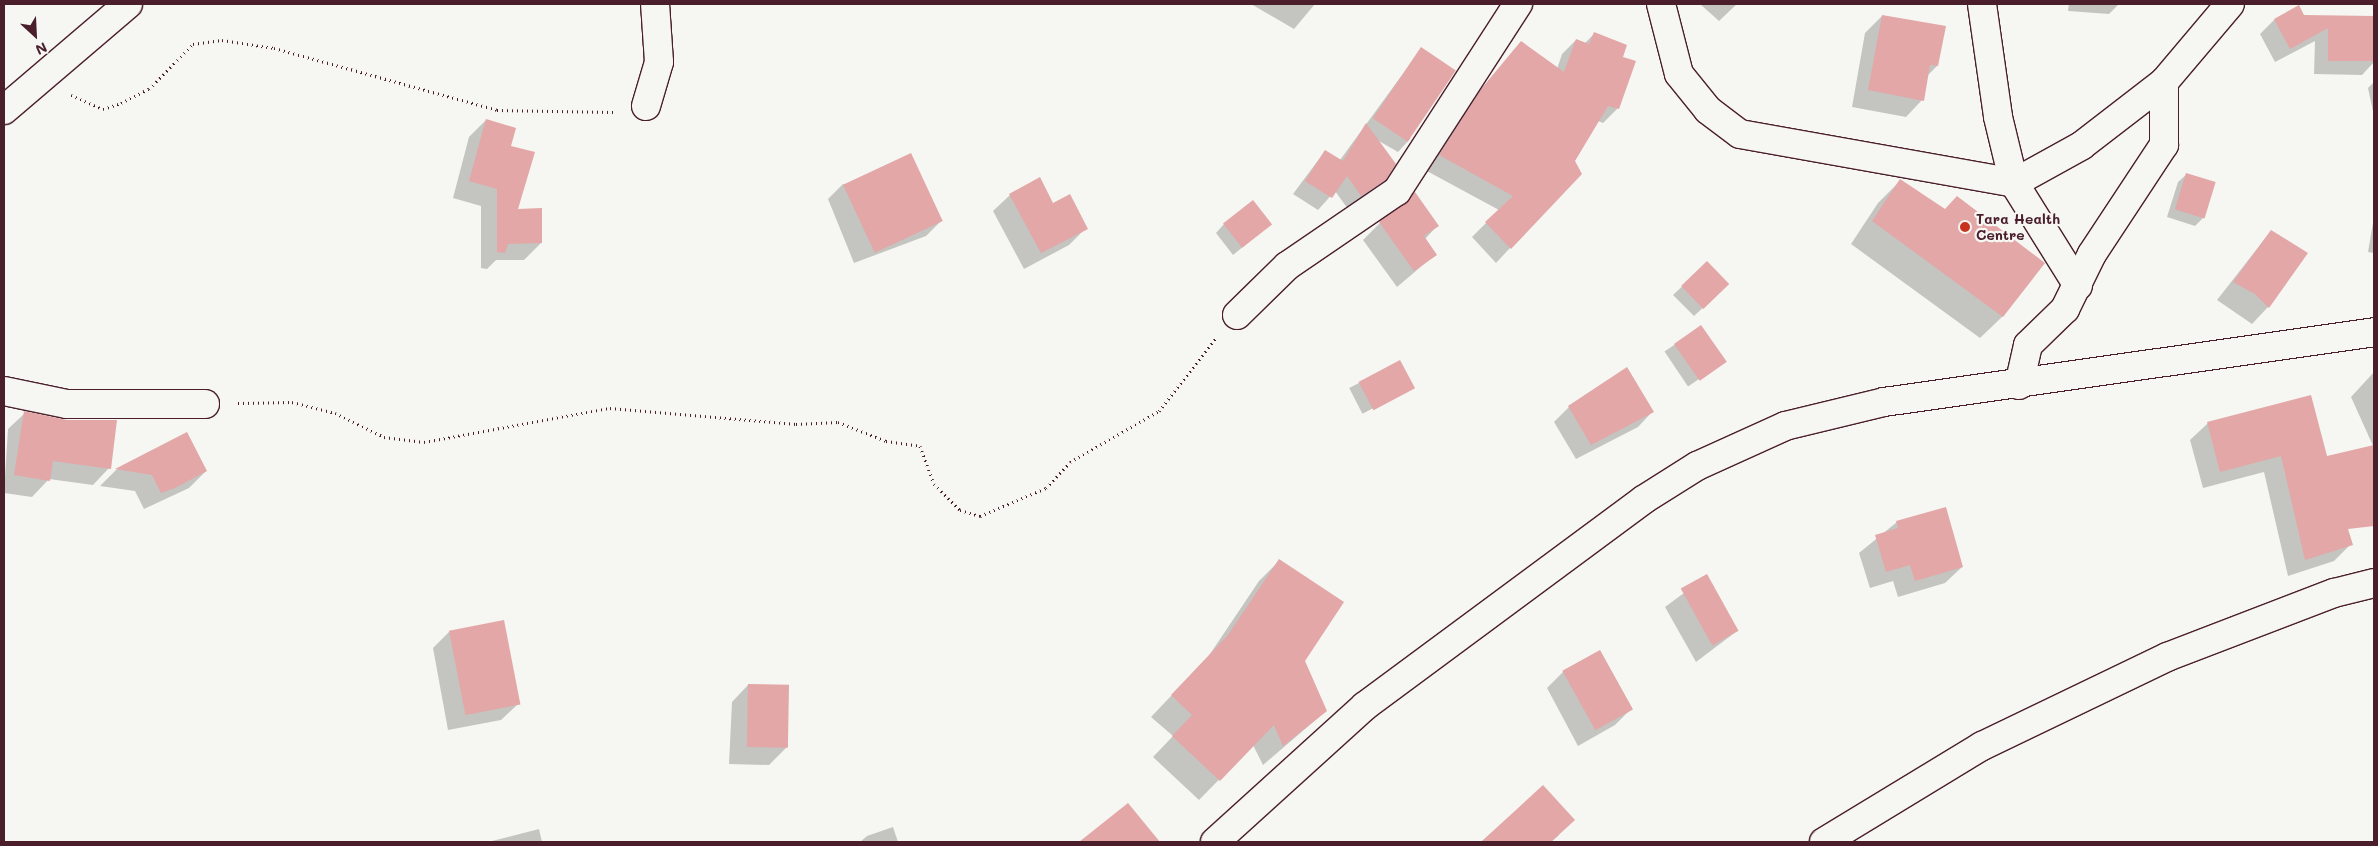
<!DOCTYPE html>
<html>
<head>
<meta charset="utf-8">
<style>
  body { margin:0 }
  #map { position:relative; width:2378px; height:846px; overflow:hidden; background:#f6f6f2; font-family:Mali,sans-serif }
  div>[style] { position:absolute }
  .shadow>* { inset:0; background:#0003; transform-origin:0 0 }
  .building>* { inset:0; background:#e2a7a6; transform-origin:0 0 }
  .path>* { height:3px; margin-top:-1.5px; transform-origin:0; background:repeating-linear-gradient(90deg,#4a1f2b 0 1px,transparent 0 5px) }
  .roads { filter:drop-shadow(1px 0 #4a1f2b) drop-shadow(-1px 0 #4a1f2b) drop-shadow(0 1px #4a1f2b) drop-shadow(0 -1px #4a1f2b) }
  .minor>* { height:28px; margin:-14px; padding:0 14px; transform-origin:14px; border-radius:14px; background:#f6f6f2 }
  .dots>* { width:14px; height:14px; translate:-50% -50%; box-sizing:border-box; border:2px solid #f6f6f2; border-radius:50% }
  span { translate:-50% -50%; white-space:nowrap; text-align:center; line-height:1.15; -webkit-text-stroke:4.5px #f6f6f2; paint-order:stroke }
  .poi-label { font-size:14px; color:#4a1f2b; font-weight:700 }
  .left { translate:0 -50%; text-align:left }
  .frame { position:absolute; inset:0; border:5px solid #4a1f2b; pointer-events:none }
  .north { position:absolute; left:10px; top:10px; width:50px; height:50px; -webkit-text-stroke:4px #f6f6f2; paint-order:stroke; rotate:155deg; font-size:14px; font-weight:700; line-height:20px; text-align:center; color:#4a1f2b }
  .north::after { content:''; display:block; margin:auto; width:18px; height:22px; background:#4a1f2b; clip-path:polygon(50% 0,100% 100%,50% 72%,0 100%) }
</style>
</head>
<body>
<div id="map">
  <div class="shadow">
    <div style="clip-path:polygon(1251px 4px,1315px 4px,1294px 29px)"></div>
    <div style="clip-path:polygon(1700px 4px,1737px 4px,1719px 21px)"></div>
    <div style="clip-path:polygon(2069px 4px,2119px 4px,2109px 14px,2068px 11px)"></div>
    <div style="clip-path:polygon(1882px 16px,1937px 66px,1927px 76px,1922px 100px,1906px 117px,1852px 107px,1865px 33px)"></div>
    <div style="clip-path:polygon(2304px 16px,2374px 17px,2374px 62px,2362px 75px,2314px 74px,2315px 41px,2275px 62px,2260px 34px,2274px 20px)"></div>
    <div style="clip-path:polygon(1594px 34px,1621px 58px,1634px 62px,1617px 109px,1603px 123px,1598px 121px,1574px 160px,1580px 173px,1496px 263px,1472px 237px,1499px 210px,1425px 170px,1468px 104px,1521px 43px,1557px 69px,1562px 54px,1576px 40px,1585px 43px)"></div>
    <div style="clip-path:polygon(1421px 49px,1410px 139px,1398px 152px,1377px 140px,1385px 179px,1348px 209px,1335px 191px,1318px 210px,1293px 194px,1325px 151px,1340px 160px)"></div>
    <div style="clip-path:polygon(2374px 82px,2374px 116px,2368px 88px)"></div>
    <div style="clip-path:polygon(486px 120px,510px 147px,516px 210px,541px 243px,524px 260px,496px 260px,487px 269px,481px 268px,481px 206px,453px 198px,469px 137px)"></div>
    <div style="clip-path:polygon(2187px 174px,2203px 218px,2195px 226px,2167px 217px,2178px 182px)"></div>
    <div style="clip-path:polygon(1900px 181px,1945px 211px,2003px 316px,1980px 338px,1851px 244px,1878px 203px)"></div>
    <div style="clip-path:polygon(843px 184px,941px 221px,926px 236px,854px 263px,828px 199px)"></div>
    <div style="clip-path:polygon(1010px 195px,1053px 205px,1086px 228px,1069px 245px,1024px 269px,993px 211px)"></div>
    <div style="clip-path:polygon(2374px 217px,2374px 253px,2368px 252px)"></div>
    <div style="clip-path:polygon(1380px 223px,1437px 226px,1425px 239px,1436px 254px,1397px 287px,1363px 240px)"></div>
    <div style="clip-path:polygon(1224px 224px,1271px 224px,1233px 255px,1216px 233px)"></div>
    <div style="clip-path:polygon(2271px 231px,2268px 307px,2252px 324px,2217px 300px)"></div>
    <div style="clip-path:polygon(1707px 263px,1719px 293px,1694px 316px,1673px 295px)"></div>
    <div style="left:1701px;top:327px;width:42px;height:44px;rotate:56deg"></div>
    <div style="left:1400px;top:362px;width:29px;height:57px;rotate:63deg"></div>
    <div style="clip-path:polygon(2374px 372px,2374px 448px,2351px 397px)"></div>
    <div style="clip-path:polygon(2310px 396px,2351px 544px,2334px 561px,2288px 576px,2264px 472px,2203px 488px,2190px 440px,2207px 424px)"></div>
    <div style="clip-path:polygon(1569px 407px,1652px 412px,1638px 427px,1576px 459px,1554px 422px)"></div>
    <div style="clip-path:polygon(25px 413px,109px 468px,93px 485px,49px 479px,32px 497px,4px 493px,8px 429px)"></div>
    <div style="clip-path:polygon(187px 434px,206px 471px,189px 488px,144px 509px,135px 491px,100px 486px,116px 470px)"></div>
    <div style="clip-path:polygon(1897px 522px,1962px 567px,1945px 583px,1898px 597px,1893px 581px,1870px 588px,1859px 553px)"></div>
    <div style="clip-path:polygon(1279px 561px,1304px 660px,1326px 711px,1263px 765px,1253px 745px,1199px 800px,1153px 757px,1173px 736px,1151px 717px,1208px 657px,1259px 581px)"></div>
    <div style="clip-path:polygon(1707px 576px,1737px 631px,1696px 662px,1665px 607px)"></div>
    <div style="clip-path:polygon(450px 631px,518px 704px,501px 720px,448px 730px,433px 648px)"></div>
    <div style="clip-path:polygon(1600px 651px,1632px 708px,1615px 725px,1578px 746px,1547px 688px,1563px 672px)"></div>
    <div style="clip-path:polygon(748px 685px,786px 748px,769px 765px,729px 764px,732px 702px)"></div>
    <div style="clip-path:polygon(1543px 787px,1559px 835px,1551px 842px,1481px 842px)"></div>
    <div style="clip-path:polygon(1128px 805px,1158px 842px,1085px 842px,1099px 828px)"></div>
    <div style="clip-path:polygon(893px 827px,898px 842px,860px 842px,867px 836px)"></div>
    <div style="clip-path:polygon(539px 829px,542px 842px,490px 842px,492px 841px)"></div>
  </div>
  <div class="building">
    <div style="clip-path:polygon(2299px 5px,2304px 15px,2374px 16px,2374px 61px,2328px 61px,2328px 28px,2290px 49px,2274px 19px)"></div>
    <div style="clip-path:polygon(1882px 15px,1946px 26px,1938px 66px,1930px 65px,1924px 101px,1868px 90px)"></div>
    <div style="clip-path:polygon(1594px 32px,1627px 45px,1623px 57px,1636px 61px,1619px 109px,1608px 106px,1575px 161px,1582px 174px,1511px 249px,1485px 222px,1513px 196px,1439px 155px,1482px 88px,1521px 41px,1564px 72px,1576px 39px,1589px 44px)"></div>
    <div style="left:1421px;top:47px;width:42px;height:86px;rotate:34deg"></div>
    <div style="clip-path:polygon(486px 119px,516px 128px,511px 146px,535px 152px,518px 209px,542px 208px,542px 243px,508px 244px,505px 253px,497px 252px,497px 189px,469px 181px)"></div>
    <div style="clip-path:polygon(1366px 123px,1396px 164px,1386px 180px,1361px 196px,1347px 176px,1332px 198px,1305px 181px,1325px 150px,1343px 161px)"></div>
    <div style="left:911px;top:153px;width:75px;height:75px;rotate:65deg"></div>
    <div style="left:2186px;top:173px;width:31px;height:38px;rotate:17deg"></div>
    <div style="clip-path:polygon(1040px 177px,1053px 203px,1070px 194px,1088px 229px,1041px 253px,1009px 194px)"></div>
    <div style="clip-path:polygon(1900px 179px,1945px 209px,1957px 196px,2045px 263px,2003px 317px,1872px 221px)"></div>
    <div style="clip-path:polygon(1415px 192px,1439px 226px,1424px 236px,1437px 255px,1414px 271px,1379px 222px)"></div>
    <div style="left:1253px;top:200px;width:31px;height:38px;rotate:52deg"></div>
    <div style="clip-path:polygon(2271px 230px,2308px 253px,2269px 308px,2255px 294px,2233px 282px)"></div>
    <div style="left:1707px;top:261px;width:32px;height:36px;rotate:46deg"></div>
    <div style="left:1701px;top:325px;width:45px;height:33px;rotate:55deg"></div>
    <div style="left:1400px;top:360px;width:32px;height:47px;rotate:62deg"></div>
    <div style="clip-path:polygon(1627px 367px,1654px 412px,1591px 445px,1568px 406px)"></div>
    <div style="clip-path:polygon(2311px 395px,2327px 456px,2374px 445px,2374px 526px,2348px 529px,2353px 545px,2305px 560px,2281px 456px,2220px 472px,2207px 422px)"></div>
    <div style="clip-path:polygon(24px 411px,67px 420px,117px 420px,111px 469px,53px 461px,50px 481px,14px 475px)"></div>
    <div style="clip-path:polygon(187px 432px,207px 471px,175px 488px,161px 493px,152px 475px,115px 469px)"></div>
    <div style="clip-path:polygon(1946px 507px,1963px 567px,1915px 581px,1910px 565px,1886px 572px,1875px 535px,1898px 528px,1896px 521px)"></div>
    <div style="clip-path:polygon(1279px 559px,1344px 602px,1305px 661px,1327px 711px,1283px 746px,1274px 725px,1220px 781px,1172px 736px,1192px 715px,1171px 695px,1228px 635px)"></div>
    <div style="left:1707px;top:574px;width:65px;height:30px;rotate:61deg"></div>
    <div style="left:504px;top:620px;width:86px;height:56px;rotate:79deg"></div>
    <div style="left:1600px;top:650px;width:68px;height:43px;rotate:61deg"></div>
    <div style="left:748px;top:684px;width:41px;height:63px;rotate:1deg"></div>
    <div style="clip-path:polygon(1543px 785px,1575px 820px,1551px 842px,1481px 842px)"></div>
    <div style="clip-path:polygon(1128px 803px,1160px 842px,1079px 842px)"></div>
  </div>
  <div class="path">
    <div style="left:71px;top:95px;width:35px;rotate:24deg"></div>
    <div style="left:103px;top:109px;width:19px;rotate:-18deg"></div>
    <div style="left:121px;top:103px;width:31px;rotate:-27deg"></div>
    <div style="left:149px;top:89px;width:63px;rotate:-45.6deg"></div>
    <div style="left:193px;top:44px;width:29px;rotate:-8deg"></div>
    <div style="left:222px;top:40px;width:53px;rotate:8.7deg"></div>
    <div style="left:274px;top:48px;width:231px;rotate:15.5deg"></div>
    <div style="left:497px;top:110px;width:116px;rotate:1deg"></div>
    <div style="left:238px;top:403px;width:54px;rotate:-1.1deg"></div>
    <div style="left:292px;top:402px;width:44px;rotate:14.3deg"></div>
    <div style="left:335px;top:413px;width:55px;rotate:26.1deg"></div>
    <div style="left:384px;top:437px;width:40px;rotate:7.1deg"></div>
    <div style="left:424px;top:442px;width:189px;rotate:-10.4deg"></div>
    <div style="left:610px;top:408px;width:187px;rotate:4.9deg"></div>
    <div style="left:796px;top:424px;width:42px;rotate:-2.7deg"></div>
    <div style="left:838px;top:422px;width:52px;rotate:21.6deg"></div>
    <div style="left:886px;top:441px;width:34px;rotate:8deg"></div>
    <div style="left:920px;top:446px;width:40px;rotate:69.8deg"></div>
    <div style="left:934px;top:484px;width:37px;rotate:45deg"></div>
    <div style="left:960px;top:510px;width:21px;rotate:17deg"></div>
    <div style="left:980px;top:516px;width:72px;rotate:-23deg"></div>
    <div style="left:1046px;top:488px;width:35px;rotate:-47deg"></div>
    <div style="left:1070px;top:462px;width:103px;rotate:-29.8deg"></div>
    <div style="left:1159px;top:411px;width:93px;rotate:-52deg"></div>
  </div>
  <div class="roads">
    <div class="minor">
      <div style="left:1661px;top:4px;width:72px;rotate:75.6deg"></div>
      <div style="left:1679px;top:74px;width:46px;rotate:51.1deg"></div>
      <div style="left:1708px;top:110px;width:40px;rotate:37deg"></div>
      <div style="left:1740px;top:134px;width:278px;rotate:10.1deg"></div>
      <div style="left:2014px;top:183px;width:77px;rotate:-28.9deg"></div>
      <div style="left:2081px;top:146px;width:105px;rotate:-37.6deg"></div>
      <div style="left:2164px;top:82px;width:102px;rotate:-49.8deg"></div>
      <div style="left:1982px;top:4px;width:114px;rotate:81.9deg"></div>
      <div style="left:1998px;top:117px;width:68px;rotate:76.4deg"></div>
      <div style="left:2014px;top:183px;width:121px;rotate:58.1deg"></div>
      <div style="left:646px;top:106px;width:46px;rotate:-73.5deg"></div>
      <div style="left:659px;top:62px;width:58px;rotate:-93.9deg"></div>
      <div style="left:4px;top:110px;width:163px;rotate:-40.5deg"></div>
      <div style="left:1237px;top:315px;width:70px;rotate:-44.4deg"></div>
      <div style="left:1287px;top:266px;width:133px;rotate:-34.3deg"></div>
      <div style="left:1397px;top:191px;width:223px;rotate:-57.1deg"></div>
      <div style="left:2019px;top:385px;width:41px;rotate:-77.3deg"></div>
      <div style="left:2028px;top:345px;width:52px;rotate:-44.2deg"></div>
      <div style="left:2065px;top:309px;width:61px;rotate:-63.9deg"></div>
      <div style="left:2092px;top:254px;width:131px;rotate:-56.6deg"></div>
      <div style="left:2164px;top:145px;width:63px;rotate:-90deg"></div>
      <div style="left:4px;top:391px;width:64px;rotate:11.7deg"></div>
      <div style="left:67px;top:404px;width:138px"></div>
      <div style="left:1215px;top:842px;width:202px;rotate:-42.2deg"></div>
      <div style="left:1365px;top:706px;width:346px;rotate:-36.5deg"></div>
      <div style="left:1643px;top:500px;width:64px;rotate:-32.2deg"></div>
      <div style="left:1697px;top:466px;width:97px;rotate:-24.4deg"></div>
      <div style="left:1785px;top:426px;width:102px;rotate:-13.6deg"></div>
      <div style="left:1884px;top:402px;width:495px;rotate:-8.1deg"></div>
      <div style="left:1824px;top:842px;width:185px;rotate:-31.3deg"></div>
      <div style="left:1982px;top:746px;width:205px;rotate:-25.7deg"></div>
      <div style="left:2167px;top:657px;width:179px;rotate:-21deg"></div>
      <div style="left:2334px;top:593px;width:41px;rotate:-14deg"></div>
    </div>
  </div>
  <div class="dots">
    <div style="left:1965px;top:227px;background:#c8321e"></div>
  </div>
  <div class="poi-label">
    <span class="left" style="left:1976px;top:227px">Tara Health<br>Centre</span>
  </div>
  <div class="frame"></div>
  <div class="north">N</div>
</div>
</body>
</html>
